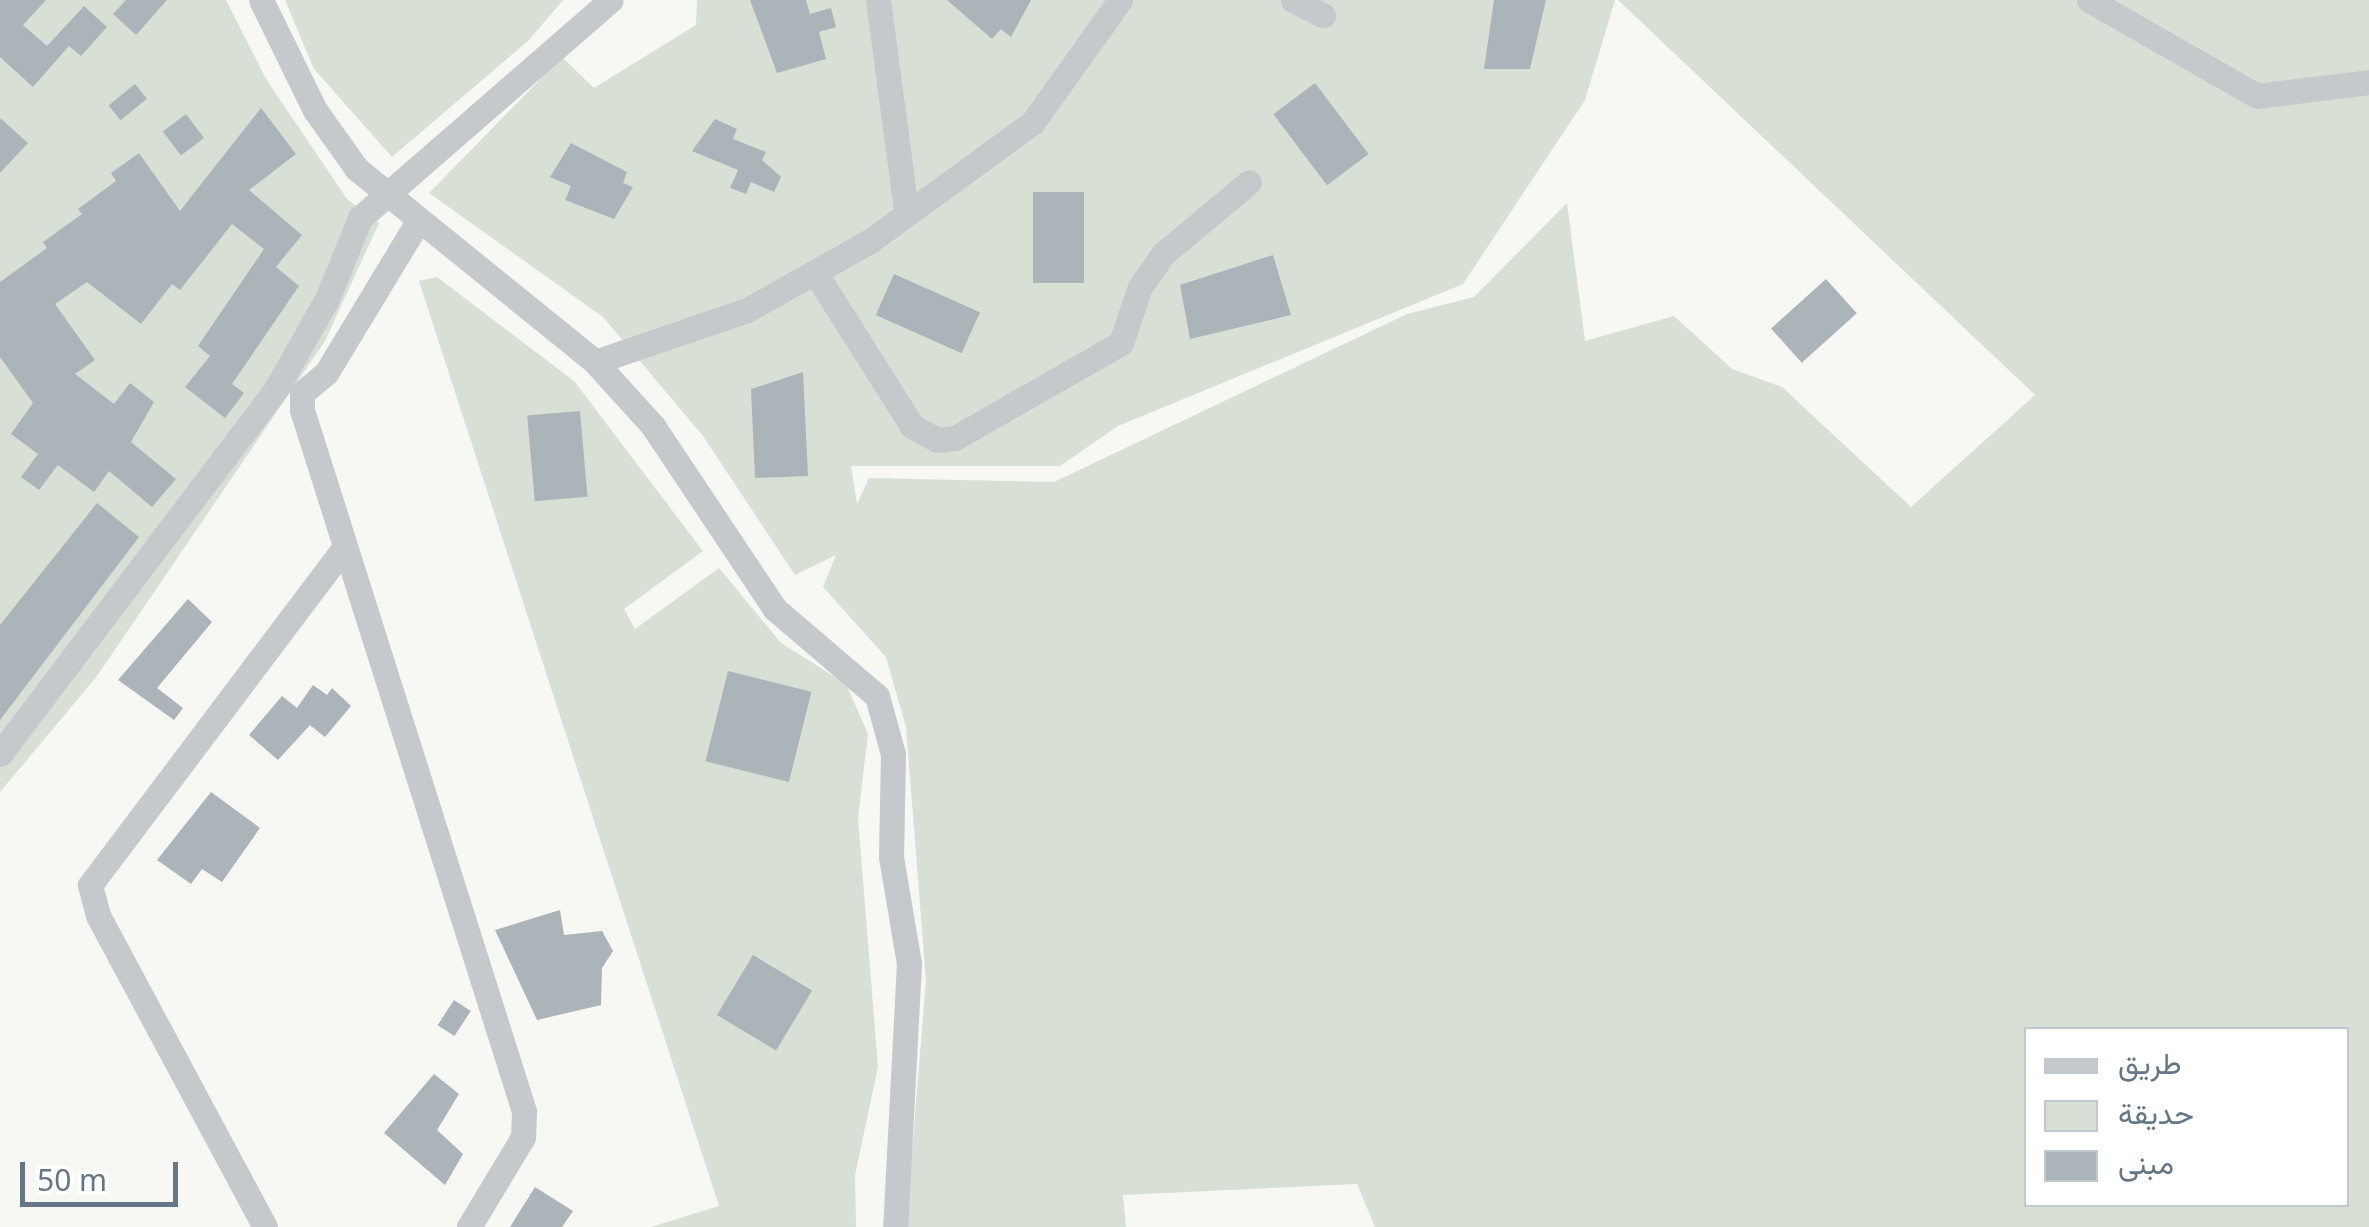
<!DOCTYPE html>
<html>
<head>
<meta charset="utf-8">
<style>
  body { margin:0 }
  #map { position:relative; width:2369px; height:1227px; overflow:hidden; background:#f7f7f4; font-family:"Noto Sans",Vazirmatn,sans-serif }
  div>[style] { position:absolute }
  .green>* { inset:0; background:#d8dfd5 }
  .building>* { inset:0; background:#abb4b9; transform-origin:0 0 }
  .minor>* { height:25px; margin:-12.5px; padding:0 12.5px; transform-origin:12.5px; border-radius:12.5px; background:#c5c9cc }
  span { translate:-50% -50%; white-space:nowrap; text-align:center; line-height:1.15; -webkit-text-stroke:10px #fff; paint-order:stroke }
  .legend { position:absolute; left:2024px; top:1027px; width:325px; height:180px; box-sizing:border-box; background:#fff; border:2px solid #c1c9cf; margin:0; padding:12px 18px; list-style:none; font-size:30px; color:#657787 }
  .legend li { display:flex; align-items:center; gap:20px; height:50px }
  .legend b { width:50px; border:2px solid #c1c9cf }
  .scale { position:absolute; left:20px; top:1162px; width:158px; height:45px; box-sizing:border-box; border:5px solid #657787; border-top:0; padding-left:12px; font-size:30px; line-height:35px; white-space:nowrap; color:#657787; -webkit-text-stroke:8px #fff; paint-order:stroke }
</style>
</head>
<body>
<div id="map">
  <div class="green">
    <div style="clip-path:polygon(0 0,226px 0,266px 79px,347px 199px,379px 223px,325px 341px,97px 676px,0 792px)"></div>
    <div style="clip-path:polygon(285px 0,563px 0,529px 40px,392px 157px,314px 69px)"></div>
    <div style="clip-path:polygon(evenodd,697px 0,1615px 0,1585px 100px,1463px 284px,1118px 426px,1060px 466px,851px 466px,857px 504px,869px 478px,1054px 482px,1407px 314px,1474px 297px,1567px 203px,1585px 341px,1674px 316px,1732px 369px,1782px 387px,1911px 507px,2035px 395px,1618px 0,2369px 0,2369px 1227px,1375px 1227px,1357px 1184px,1123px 1195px,1126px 1227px,906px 1227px,926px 980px,906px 727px,886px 657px,823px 587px,836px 555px,795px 575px,703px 436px,603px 317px,429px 193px,562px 57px,594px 88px,696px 25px,697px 0,2026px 1030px,2346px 1030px,2346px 1204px,2026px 1204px,2026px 1030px)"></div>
    <div style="clip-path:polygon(437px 277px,574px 381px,703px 551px,624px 609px,635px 629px,719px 568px,781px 643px,846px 684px,868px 734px,858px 818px,878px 1067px,855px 1175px,856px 1227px,651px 1227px,719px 1206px,419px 281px)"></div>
  </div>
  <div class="building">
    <div style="clip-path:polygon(0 0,46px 0,23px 25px,47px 46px,84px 6px,107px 27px,81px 56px,69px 46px,33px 87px,0 57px)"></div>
    <div style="clip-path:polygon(126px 0,167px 0,136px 35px,113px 14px)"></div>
    <div style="clip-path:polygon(750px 0,806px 0,810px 14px,831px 8px,836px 27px,819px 32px,826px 59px,777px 73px)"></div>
    <div style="clip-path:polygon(947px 0,1031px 0,1011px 37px,1001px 29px,992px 39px)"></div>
    <div style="clip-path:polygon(1494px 0,1546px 0,1530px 69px,1484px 69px)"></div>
    <div style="left:1315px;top:83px;width:89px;height:52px;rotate:53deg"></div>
    <div style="left:135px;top:84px;width:19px;height:34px;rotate:51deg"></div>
    <div style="clip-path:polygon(261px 108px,296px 154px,249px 190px,302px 235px,276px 267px,299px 286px,232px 384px,244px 393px,225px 418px,185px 387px,210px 356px,198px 346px,264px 249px,232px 224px,180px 290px,172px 284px,141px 324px,87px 282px,55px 304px,95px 360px,75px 374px,114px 404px,130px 383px,154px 402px,131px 442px,176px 479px,152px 507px,109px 471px,94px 492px,58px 465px,39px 490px,21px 477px,38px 454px,11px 434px,33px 403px,0 357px,0 282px,47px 248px,43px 242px,82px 214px,78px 209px,116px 181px,111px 173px,139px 153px,180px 211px)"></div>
    <div style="left:186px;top:114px;width:30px;height:29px;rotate:53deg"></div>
    <div style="clip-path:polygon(0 118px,28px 143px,0 173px)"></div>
    <div style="clip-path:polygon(715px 119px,737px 129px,733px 139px,766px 152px,762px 160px,781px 177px,774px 192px,751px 182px,746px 194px,730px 188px,738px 170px,692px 151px)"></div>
    <div style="clip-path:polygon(571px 143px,627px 172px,623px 183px,633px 187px,614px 219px,565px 200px,571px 186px,550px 177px)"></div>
    <div style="left:1033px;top:192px;width:51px;height:91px"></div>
    <div style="clip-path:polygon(1273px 255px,1291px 315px,1190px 339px,1180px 285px)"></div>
    <div style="left:894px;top:274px;width:94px;height:45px;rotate:24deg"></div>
    <div style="left:1826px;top:279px;width:46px;height:74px;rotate:48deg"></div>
    <div style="clip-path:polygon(803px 372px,808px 476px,755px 478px,751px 389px)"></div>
    <div style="left:580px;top:411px;width:86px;height:53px;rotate:85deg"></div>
    <div style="clip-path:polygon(97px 503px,139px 537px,0 720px,0 625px)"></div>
    <div style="clip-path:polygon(188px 599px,212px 622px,157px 688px,183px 708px,174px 720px,118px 680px)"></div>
    <div style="left:728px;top:671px;width:86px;height:93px;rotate:14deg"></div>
    <div style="clip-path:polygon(313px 685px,327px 695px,332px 688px,351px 706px,325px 737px,310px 725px,278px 760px,249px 735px,282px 696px,297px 708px)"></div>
    <div style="clip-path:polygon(211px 792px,260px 828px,222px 882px,202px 869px,191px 884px,157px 860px)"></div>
    <div style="clip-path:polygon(560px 910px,564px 935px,602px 931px,613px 951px,602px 968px,601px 1005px,537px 1020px,495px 930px)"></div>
    <div style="left:753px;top:955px;width:69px;height:70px;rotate:31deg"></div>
    <div style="left:454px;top:1000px;width:20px;height:30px;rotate:33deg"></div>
    <div style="clip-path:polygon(434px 1074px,459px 1094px,437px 1130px,463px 1154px,445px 1185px,384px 1133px)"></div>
    <div style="clip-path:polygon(535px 1187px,573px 1211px,562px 1227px,510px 1227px)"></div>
  </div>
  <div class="minor">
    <div style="left:261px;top:0;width:123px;rotate:63.9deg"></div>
    <div style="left:315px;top:110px;width:72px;rotate:54.6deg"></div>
    <div style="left:357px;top:169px;width:306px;rotate:39deg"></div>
    <div style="left:595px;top:362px;width:86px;rotate:47.8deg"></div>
    <div style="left:653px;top:426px;width:220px;rotate:56.3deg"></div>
    <div style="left:775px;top:609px;width:134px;rotate:40.5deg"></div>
    <div style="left:877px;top:696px;width:60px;rotate:74.6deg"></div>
    <div style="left:893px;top:754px;width:103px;rotate:91.1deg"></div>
    <div style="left:891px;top:857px;width:108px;rotate:80.4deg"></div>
    <div style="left:909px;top:963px;width:264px;rotate:93deg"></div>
    <div style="left:878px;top:0;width:212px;rotate:82.4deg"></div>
    <div style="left:1293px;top:0;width:34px;rotate:27deg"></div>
    <div style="left:2089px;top:0;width:193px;rotate:29.7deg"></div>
    <div style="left:2257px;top:96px;width:113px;rotate:-7.1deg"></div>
    <div style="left:417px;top:223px;width:175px;rotate:121.2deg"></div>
    <div style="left:326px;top:373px;width:31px;rotate:140deg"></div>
    <div style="left:302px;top:393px;width:17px;rotate:90deg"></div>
    <div style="left:302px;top:410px;width:735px;rotate:72.43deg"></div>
    <div style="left:524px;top:1111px;width:26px;rotate:92deg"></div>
    <div style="left:523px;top:1137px;width:105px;rotate:121deg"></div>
    <div style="left:816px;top:274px;width:180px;rotate:57.7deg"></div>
    <div style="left:912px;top:426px;width:29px;rotate:29deg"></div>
    <div style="left:937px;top:440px;width:18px;rotate:-6deg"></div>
    <div style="left:955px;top:438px;width:191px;rotate:-29.8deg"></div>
    <div style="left:1121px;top:343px;width:59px;rotate:-71.3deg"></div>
    <div style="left:1140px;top:287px;width:40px;rotate:-55.1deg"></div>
    <div style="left:1163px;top:254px;width:112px;rotate:-39.9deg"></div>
    <div style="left:595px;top:362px;width:161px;rotate:-18.9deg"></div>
    <div style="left:747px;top:310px;width:141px;rotate:-29.3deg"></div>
    <div style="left:870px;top:241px;width:202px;rotate:-36.1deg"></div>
    <div style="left:1033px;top:122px;width:150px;rotate:-54.5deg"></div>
    <div style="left:0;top:754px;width:458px;rotate:-52.9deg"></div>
    <div style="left:276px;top:389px;width:103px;rotate:-60.5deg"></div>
    <div style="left:327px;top:299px;width:87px;rotate:-67.8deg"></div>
    <div style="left:360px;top:218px;width:332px;rotate:-41deg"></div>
    <div style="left:265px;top:1227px;width:354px;rotate:-118.2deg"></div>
    <div style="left:98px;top:915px;width:31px;rotate:-105deg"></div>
    <div style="left:90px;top:885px;width:422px;rotate:-53deg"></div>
  </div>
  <ul class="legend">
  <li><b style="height:12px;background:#c5c9cc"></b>طريق</li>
  <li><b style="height:28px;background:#d8dfd5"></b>حديقة</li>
  <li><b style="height:28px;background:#abb4b9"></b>مبنى</li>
  </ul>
  <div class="scale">50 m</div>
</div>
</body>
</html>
